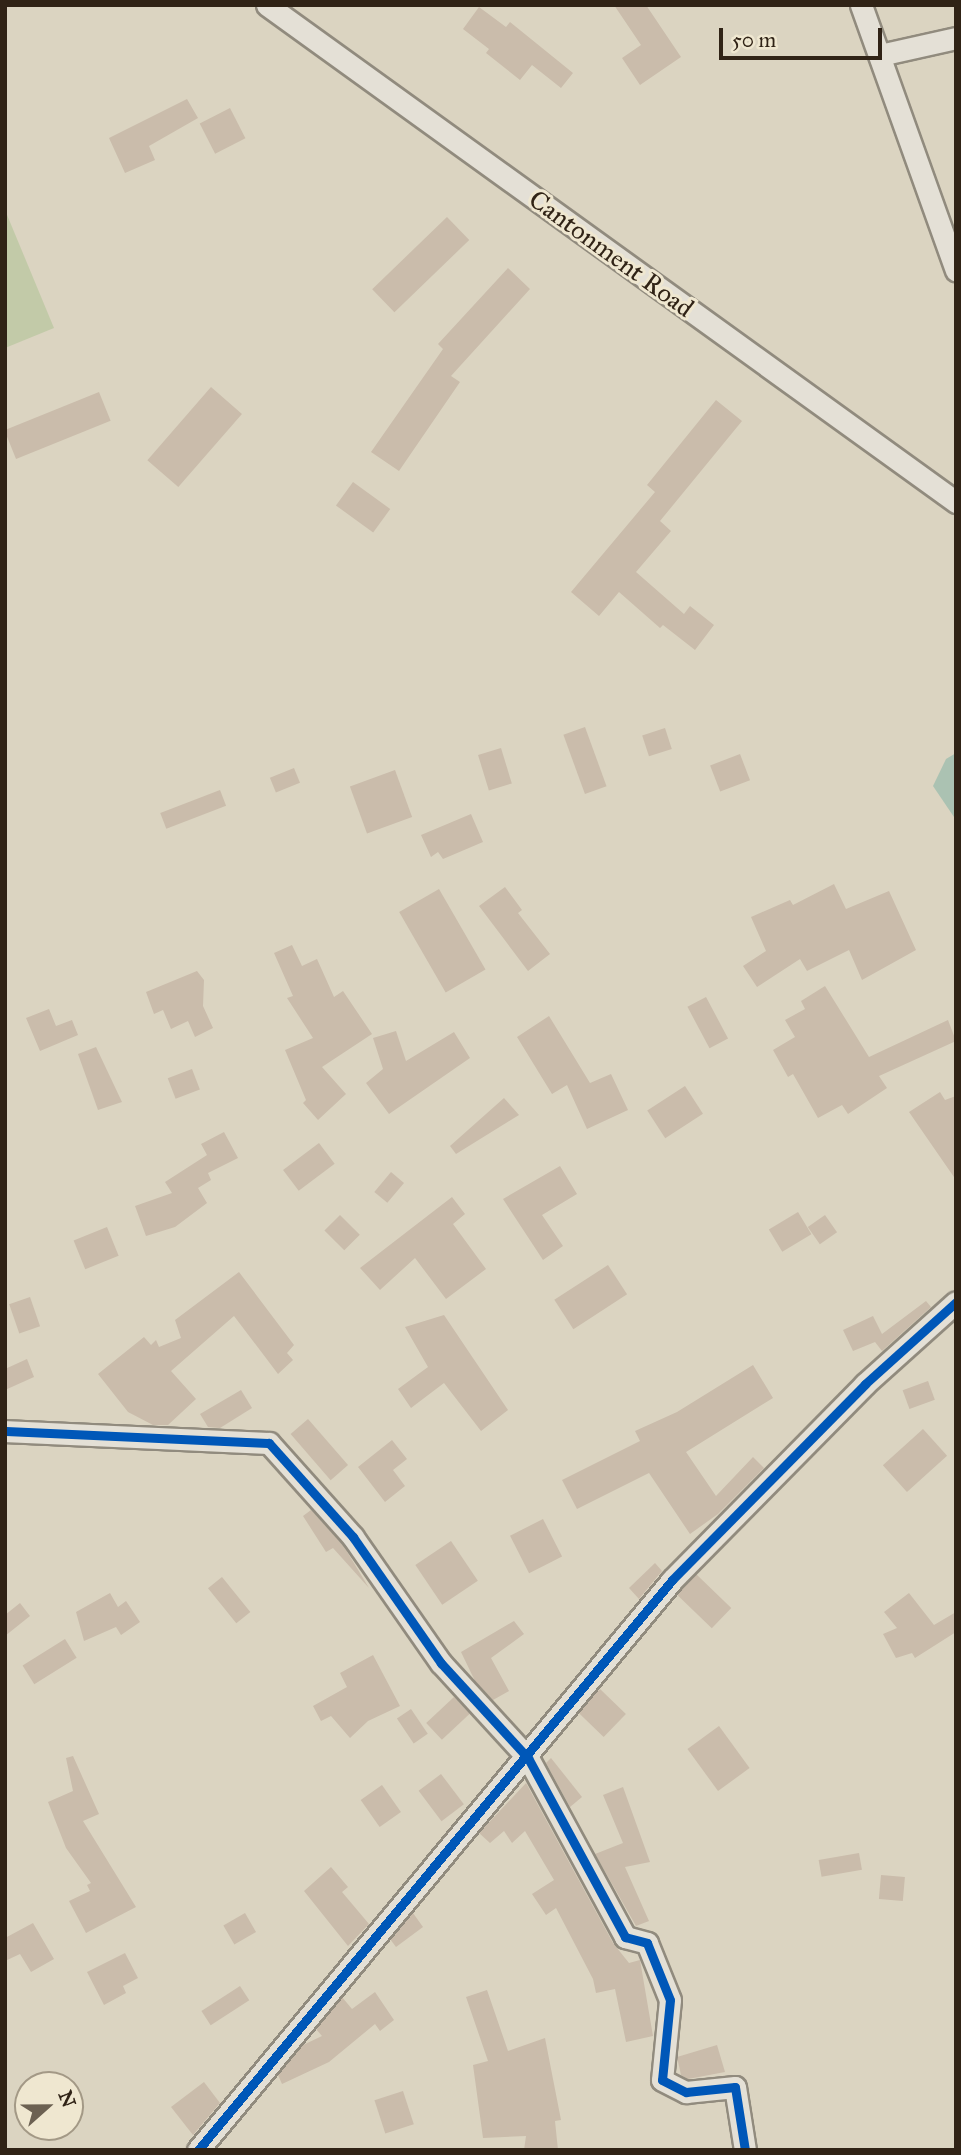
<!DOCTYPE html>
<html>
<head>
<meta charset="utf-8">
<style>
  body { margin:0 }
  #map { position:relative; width:961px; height:2155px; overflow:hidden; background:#dbd4c1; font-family:"IM FELL Great Primer",serif }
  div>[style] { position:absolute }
  .green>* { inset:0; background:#c2caa8 }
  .water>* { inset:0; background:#abc2b2 }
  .building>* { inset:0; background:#cabcab; transform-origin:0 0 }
  .roads { filter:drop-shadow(2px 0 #918b7e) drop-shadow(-2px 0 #918b7e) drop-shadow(0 2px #918b7e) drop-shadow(0 -2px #918b7e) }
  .minor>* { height:21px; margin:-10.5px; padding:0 10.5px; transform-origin:10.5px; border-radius:10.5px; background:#e4e0d6 }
  .cycleway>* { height:9px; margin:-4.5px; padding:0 4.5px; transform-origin:4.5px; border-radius:4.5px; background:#0057b8 }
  span { translate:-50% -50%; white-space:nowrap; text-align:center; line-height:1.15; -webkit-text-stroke:6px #efe7d0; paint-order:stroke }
  .street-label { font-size:26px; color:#302316 }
  .frame { position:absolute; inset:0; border:7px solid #302316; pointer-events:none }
  .north { position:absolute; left:14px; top:2071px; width:70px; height:70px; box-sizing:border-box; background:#efe7d0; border:2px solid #a39986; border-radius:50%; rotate:69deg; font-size:19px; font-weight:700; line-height:28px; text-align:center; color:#302316 }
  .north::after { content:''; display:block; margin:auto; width:24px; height:32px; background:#6c6152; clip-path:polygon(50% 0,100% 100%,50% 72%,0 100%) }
  .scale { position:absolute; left:719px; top:28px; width:163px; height:32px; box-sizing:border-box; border:4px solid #302316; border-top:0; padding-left:9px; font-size:21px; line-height:24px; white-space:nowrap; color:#302316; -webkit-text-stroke:5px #efe7d0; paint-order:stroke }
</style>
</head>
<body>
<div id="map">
  <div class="green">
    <div style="clip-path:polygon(5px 210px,54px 328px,5px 348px)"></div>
  </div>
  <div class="water">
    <div style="clip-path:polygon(956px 753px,956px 820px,933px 786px,946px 759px)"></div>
  </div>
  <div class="building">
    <div style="clip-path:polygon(614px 5px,646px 5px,681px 57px,640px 85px,622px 58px,641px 45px)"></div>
    <div style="clip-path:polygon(479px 7px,506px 27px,510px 22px,573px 73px,561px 88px,532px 65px,520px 80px,486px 53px,489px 49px,463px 29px)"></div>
    <div style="clip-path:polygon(187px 99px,198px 118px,149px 146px,155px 160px,125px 173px,109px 138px)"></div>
    <div style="left:230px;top:108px;width:34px;height:34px;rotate:63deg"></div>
    <div style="left:447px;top:217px;width:32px;height:104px;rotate:46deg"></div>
    <div style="clip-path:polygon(508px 268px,530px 289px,451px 376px,460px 382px,399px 471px,371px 452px,443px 349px,438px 344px)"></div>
    <div style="left:211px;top:387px;width:41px;height:97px;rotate:41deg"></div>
    <div style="left:99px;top:392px;width:31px;height:102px;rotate:68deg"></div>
    <div style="clip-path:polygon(716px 400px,742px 421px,660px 521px,671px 531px,636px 572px,684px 614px,690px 606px,714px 625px,695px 650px,663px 625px,660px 628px,619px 592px,599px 616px,571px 592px,655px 492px,647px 485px)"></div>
    <div style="left:353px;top:482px;width:46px;height:29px;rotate:36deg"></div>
    <div style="left:585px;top:727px;width:63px;height:23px;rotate:70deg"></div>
    <div style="left:665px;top:728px;width:22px;height:24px;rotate:72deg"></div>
    <div style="left:501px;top:748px;width:37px;height:24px;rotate:73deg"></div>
    <div style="left:740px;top:754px;width:28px;height:32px;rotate:69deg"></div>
    <div style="left:294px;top:768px;width:16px;height:26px;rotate:68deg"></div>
    <div style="left:395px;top:770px;width:50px;height:48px;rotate:70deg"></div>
    <div style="left:220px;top:790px;width:17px;height:64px;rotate:69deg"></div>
    <div style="clip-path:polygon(471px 814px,483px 842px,443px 859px,438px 852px,431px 857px,421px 835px)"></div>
    <div style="clip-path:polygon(834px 884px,846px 909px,889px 891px,916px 950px,862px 980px,849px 950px,807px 971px,800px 959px,757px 987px,743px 966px,766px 951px,751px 917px,790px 900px,793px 905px)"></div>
    <div style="clip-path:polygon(505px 887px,522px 910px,518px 913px,550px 954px,528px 971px,479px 906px)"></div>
    <div style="left:439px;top:889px;width:93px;height:46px;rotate:60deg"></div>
    <div style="clip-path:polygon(292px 945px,302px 966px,317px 959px,334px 997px,343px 991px,372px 1034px,322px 1067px,346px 1094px,318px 1120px,303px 1103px,306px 1100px,285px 1050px,313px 1038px,287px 998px,293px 996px,274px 953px)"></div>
    <div style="clip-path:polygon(197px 971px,204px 980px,203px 1006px,213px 1028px,195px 1037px,188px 1021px,171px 1029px,163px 1010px,154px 1014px,146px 992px)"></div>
    <div style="clip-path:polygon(825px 986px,869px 1057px,948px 1020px,956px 1041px,879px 1076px,887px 1088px,848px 1114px,842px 1105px,818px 1118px,793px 1074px,788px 1077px,773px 1050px,795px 1037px,785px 1020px,805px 1009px,801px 1001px)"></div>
    <div style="left:706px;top:997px;width:47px;height:21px;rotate:62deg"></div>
    <div style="clip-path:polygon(49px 1009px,56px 1026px,72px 1020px,78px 1035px,40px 1051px,26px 1018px)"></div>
    <div style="clip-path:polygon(549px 1016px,590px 1083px,611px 1074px,628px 1110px,587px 1129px,567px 1085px,552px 1094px,517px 1037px)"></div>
    <div style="clip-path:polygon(396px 1031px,406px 1061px,454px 1032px,470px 1058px,389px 1114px,366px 1083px,383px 1069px,373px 1038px)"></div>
    <div style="clip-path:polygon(96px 1047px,122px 1102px,98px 1110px,78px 1054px)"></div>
    <div style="left:192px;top:1069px;width:22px;height:26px;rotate:69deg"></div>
    <div style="left:685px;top:1086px;width:33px;height:45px;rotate:57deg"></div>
    <div style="clip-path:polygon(940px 1092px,945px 1100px,956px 1096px,956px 1180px,909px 1112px)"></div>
    <div style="clip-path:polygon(504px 1098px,519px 1115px,456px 1154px,450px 1146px)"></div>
    <div style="clip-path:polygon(224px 1132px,238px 1158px,208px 1173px,211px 1180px,198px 1188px,207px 1203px,175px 1227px,146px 1236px,135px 1206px,172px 1193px,165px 1182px,207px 1155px,201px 1144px)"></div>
    <div style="left:319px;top:1143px;width:26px;height:45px;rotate:53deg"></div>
    <div style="clip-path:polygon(560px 1166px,577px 1194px,542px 1215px,563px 1246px,543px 1260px,503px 1199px)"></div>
    <div style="left:391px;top:1172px;width:17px;height:26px;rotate:40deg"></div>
    <div style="clip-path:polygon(452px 1197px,465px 1214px,453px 1224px,486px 1269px,446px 1299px,415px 1258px,380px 1290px,360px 1268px)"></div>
    <div style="left:798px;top:1212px;width:26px;height:34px;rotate:59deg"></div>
    <div style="left:340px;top:1215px;width:28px;height:22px;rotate:45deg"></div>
    <div style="left:825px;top:1215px;width:21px;height:21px;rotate:55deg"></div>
    <div style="left:107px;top:1227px;width:31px;height:36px;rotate:68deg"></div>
    <div style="left:608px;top:1265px;width:35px;height:64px;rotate:57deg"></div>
    <div style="clip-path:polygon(239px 1272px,294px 1345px,287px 1353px,293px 1360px,278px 1374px,234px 1316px,171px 1371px,196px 1399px,168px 1425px,153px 1425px,128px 1412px,98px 1374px,144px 1337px,151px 1345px,156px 1340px,159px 1347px,181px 1338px,175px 1320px)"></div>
    <div style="left:30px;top:1297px;width:31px;height:22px;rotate:71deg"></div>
    <div style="clip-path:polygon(926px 1301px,931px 1307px,882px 1351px,875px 1342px,853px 1351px,843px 1330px,873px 1316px,882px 1334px)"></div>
    <div style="clip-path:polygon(444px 1315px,508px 1410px,481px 1431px,444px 1383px,411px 1408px,398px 1389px,428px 1367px,405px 1327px)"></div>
    <div style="clip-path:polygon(27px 1359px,34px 1377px,5px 1390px,5px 1369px)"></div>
    <div style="clip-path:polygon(753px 1365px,773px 1398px,686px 1452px,716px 1496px,753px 1457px,764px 1468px,718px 1514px,690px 1534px,649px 1473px,577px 1509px,562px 1480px,640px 1441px,635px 1431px,677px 1412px)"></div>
    <div style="left:928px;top:1381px;width:20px;height:27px;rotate:70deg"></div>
    <div style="clip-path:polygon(241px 1390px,252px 1408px,220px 1428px,208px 1427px,200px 1414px)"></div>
    <div style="left:308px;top:1419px;width:61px;height:23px;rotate:49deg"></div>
    <div style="left:923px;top:1429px;width:36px;height:54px;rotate:48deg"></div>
    <div style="clip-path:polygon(392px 1440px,407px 1459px,393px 1470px,405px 1486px,385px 1502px,358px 1467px)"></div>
    <div style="clip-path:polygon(311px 1510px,343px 1545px,369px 1588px,333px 1548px,326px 1552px,303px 1516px)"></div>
    <div style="left:543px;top:1519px;width:42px;height:37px;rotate:63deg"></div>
    <div style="left:451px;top:1541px;width:48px;height:43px;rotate:56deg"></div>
    <div style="clip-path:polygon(655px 1563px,662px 1571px,639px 1599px,629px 1588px)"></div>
    <div style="left:696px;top:1574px;width:49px;height:28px;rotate:44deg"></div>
    <div style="left:222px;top:1577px;width:45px;height:18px;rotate:51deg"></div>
    <div style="clip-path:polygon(110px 1593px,118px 1607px,126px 1601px,140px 1622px,121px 1635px,116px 1627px,84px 1641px,76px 1612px)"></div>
    <div style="clip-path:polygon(909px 1593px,934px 1625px,956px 1612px,956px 1632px,915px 1658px,912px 1653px,896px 1658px,883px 1634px,897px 1628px,884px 1612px)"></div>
    <div style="clip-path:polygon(20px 1603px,30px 1616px,5px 1636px,5px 1615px)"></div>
    <div style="clip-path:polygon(514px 1621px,524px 1634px,491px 1658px,509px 1691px,493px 1700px,475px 1681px,461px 1652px)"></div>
    <div style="left:65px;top:1639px;width:22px;height:50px;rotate:58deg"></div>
    <div style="clip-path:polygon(373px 1655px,400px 1706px,368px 1721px,350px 1738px,331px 1716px,321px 1721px,313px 1706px,347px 1687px,340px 1673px)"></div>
    <div style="left:600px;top:1689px;width:36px;height:32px;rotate:44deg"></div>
    <div style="left:454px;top:1697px;width:23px;height:38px;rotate:47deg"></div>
    <div style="left:411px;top:1709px;width:30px;height:17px;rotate:56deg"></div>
    <div style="left:719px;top:1726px;width:52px;height:39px;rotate:54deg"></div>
    <div style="clip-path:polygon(73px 1756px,99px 1814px,83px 1821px,136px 1907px,86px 1933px,69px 1901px,90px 1891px,87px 1885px,91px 1883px,66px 1848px,48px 1802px,73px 1791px,66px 1758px)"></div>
    <div style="clip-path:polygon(551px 1758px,582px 1797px,570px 1807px,546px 1763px)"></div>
    <div style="left:441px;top:1774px;width:38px;height:28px;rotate:53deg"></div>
    <div style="clip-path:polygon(526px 1783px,613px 1943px,629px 1963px,640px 1960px,653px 2036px,626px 2042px,615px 1989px,596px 1993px,593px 1979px,556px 1908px,546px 1915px,532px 1894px,554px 1880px,525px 1831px,512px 1843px,504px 1831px,490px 1843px,479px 1833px)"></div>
    <div style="left:382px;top:1785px;width:33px;height:26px;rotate:55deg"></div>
    <div style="clip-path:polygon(623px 1787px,650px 1862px,625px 1867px,649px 1921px,636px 1926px,595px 1854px,623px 1843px,603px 1795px)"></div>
    <div style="left:859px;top:1853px;width:17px;height:41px;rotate:80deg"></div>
    <div style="clip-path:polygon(331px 1867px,348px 1887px,342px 1892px,369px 1924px,348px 1946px,304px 1891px)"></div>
    <div style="left:881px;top:1875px;width:24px;height:24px;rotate:5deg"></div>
    <div style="left:245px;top:1913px;width:22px;height:25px;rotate:60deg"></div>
    <div style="clip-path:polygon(413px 1913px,423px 1927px,396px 1947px,390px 1939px)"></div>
    <div style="clip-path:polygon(33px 1923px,54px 1959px,31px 1972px,20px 1954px,5px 1961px,5px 1938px)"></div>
    <div style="clip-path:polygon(125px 1953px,138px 1978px,123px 1986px,126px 1993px,104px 2005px,87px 1972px)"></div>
    <div style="left:240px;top:1986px;width:17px;height:46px;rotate:57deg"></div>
    <div style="clip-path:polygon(487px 1990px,508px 2051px,545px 2038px,561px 2120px,555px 2121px,558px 2150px,524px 2150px,526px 2136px,483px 2138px,473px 2065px,488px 2061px,466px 1997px)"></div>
    <div style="clip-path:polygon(375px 1992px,394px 2020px,380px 2031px,375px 2024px,329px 2062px,282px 2084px,278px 2075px,301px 2046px,322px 2036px,316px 2029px,342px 1997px,352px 2009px)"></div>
    <div style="clip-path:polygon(717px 2045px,725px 2072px,688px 2079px,681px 2075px,677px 2057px)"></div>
    <div style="clip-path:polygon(204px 2082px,220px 2103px,193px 2135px,171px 2107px)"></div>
    <div style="left:403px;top:2091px;width:35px;height:30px;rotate:72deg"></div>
  </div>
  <div class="roads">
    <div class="minor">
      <div style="left:267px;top:5px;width:850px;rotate:35.8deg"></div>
      <div style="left:861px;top:5px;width:282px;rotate:70.3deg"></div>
      <div style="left:880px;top:55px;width:78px;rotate:-12.6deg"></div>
      <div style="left:5px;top:1431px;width:264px;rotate:2.6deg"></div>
      <div style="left:269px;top:1443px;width:126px;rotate:48.2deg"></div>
      <div style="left:353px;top:1537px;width:154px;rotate:55.1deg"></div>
      <div style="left:441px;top:1663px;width:129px;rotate:47.5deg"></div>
      <div style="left:528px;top:1758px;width:204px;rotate:61.5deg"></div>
      <div style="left:625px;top:1937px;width:23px;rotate:15deg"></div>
      <div style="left:647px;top:1943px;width:61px;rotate:68deg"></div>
      <div style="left:670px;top:2000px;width:80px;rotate:95.7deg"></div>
      <div style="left:662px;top:2080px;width:27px;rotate:27deg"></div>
      <div style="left:686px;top:2092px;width:49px;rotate:-5.8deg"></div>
      <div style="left:735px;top:2087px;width:64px;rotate:81deg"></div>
      <div style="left:198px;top:2150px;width:741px;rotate:-50.25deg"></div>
      <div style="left:672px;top:1580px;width:275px;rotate:-45.4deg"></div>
      <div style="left:865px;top:1384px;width:122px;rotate:-42deg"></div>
    </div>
  </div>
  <div class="cycleway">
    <div style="left:5px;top:1431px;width:264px;rotate:2.6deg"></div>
    <div style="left:269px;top:1443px;width:126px;rotate:48.2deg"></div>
    <div style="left:353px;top:1537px;width:154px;rotate:55.1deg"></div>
    <div style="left:441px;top:1663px;width:129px;rotate:47.5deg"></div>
    <div style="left:528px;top:1758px;width:204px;rotate:61.5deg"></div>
    <div style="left:625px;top:1937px;width:23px;rotate:15deg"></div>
    <div style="left:647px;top:1943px;width:61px;rotate:68deg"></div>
    <div style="left:670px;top:2000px;width:80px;rotate:95.7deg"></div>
    <div style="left:662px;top:2080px;width:27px;rotate:27deg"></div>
    <div style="left:686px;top:2092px;width:49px;rotate:-5.8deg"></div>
    <div style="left:735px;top:2087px;width:64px;rotate:81deg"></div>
    <div style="left:198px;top:2150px;width:741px;rotate:-50.25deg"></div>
    <div style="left:672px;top:1580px;width:275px;rotate:-45.4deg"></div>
    <div style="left:865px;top:1384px;width:122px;rotate:-42deg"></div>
  </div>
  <div class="street-label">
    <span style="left:611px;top:254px;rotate:36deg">Cantonment Road</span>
  </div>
  <div class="frame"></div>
  <div class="north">N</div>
  <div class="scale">50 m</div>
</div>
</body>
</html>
